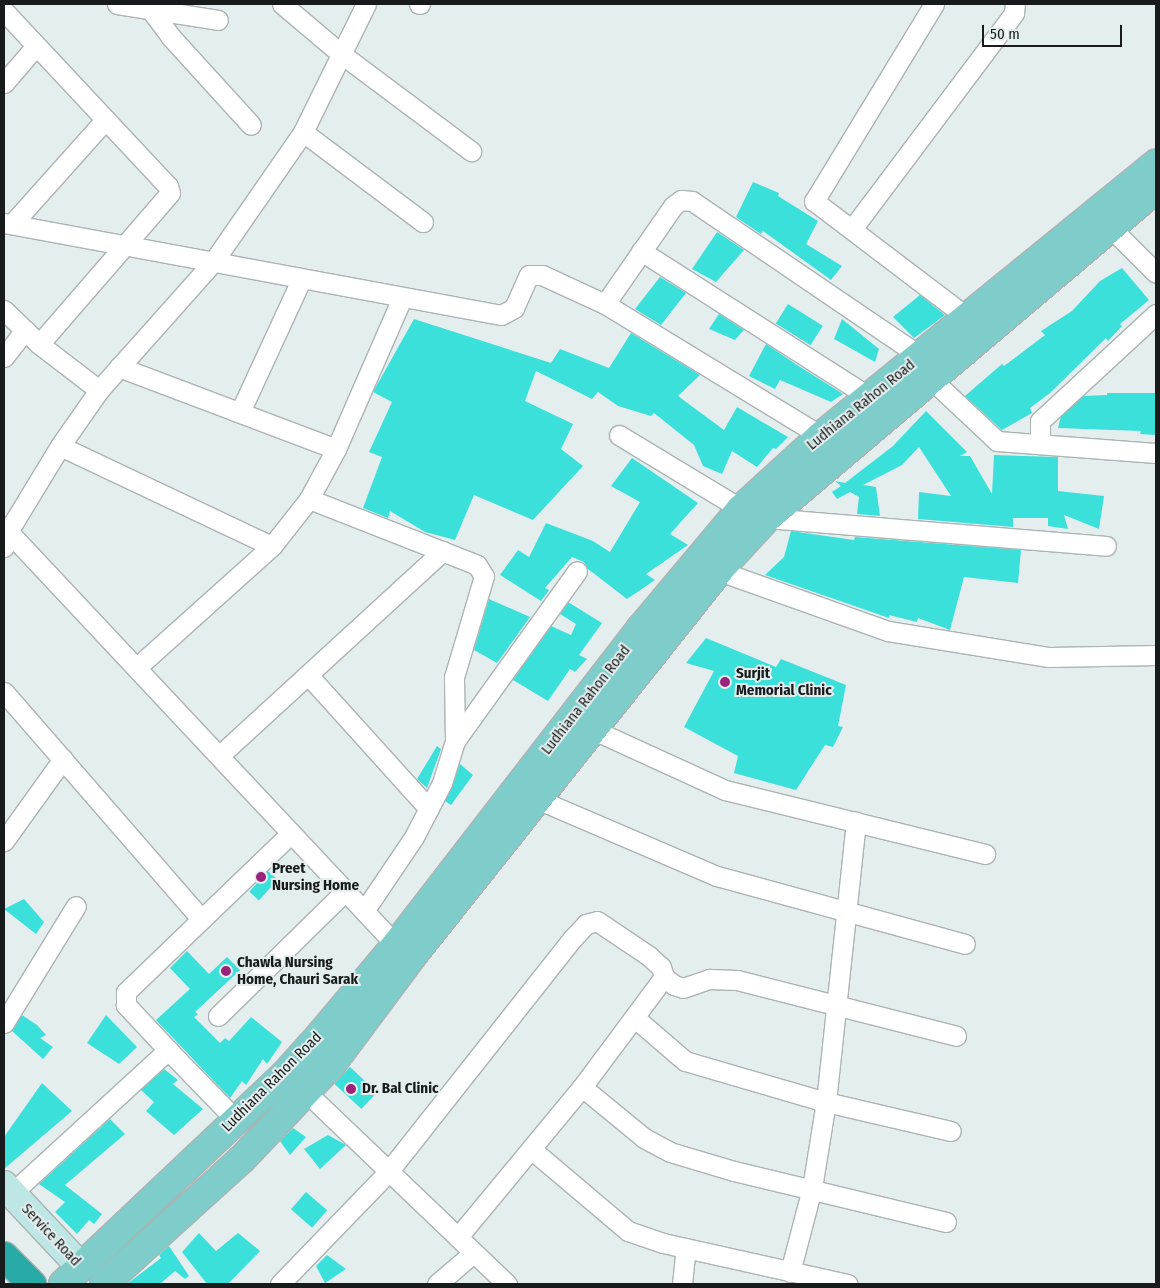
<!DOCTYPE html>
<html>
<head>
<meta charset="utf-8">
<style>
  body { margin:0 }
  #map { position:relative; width:1160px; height:1288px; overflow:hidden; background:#e5eeee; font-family:"Fira Sans Condensed",sans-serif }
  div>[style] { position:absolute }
  .building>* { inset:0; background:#3be0db; transform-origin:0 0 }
  .roads { filter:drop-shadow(1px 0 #abb4b3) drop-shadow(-1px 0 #abb4b3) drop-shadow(0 1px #abb4b3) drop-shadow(0 -1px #abb4b3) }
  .street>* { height:19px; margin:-9.5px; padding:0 9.5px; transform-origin:9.5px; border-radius:9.5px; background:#fff }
  .secondary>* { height:28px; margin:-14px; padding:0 14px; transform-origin:14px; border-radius:14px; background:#bee6e5 }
  .primary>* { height:28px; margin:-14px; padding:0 14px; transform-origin:14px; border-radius:14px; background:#7ecdca }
  .highway>* { height:28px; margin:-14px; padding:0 14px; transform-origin:14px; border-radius:14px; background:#28aba7 }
  .dots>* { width:14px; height:14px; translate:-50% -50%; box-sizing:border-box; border:2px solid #e5eeee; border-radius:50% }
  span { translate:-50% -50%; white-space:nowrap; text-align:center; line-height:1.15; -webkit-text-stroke:4px #e5eeee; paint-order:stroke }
  .street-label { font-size:15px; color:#181b1b }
  .poi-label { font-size:15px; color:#181b1b; font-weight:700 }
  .left { translate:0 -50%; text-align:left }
  .frame { position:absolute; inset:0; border:5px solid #181b1b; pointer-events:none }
  .scale { position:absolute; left:982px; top:25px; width:140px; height:22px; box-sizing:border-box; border:2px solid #181b1b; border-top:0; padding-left:6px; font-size:15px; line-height:18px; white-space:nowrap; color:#181b1b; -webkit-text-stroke:4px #e5eeee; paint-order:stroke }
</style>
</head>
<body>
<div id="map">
  <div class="building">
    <div style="clip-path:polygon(753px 182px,779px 193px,778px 196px,818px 221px,806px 244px,842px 266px,831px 280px,763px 231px,761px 234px,736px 217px)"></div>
    <div style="clip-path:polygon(717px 232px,744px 250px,716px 282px,692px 269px)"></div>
    <div style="clip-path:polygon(1122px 268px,1149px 300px,1120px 324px,1122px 326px,1108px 341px,1106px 338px,1050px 393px,1030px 408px,1032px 413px,1002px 430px,965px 396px,1002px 364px,1004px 366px,1045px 335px,1041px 331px,1072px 311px,1100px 281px)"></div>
    <div style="clip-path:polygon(660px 277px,686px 293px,661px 325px,635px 309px)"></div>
    <div style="clip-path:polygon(920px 295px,945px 315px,914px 338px,893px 317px)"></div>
    <div style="left:788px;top:304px;width:41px;height:23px;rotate:32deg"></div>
    <div style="clip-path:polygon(719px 314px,744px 330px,735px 340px,709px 329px)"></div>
    <div style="clip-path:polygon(414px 319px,551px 363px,560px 349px,609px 368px,631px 333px,700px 375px,678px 396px,724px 430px,737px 407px,788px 437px,776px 449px,773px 448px,757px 467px,732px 451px,722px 474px,703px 466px,694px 445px,654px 413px,651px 416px,618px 406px,598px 392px,592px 399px,536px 371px,525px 401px,573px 424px,561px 449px,583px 466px,533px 520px,474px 495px,455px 540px,425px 532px,390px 511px,388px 518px,363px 508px,382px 457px,369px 452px,392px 402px,373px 392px)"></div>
    <div style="clip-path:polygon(842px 319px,879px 349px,875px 362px,834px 339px)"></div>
    <div style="clip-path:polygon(766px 344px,797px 365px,843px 394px,831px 402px,780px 380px,775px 389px,749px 376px)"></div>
    <div style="clip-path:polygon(1107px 393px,1156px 393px,1156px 435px,1140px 434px,1141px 431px,1058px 428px,1061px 416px,1083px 396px,1107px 395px)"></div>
    <div style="clip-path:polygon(926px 411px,967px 452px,960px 456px,970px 456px,992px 494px,994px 455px,1058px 457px,1058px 491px,1104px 496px,1099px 529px,1064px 515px,1068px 529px,1048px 526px,1048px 518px,1013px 518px,1013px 527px,918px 519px,919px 492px,951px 496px,919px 447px,902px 465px,863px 485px,876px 487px,880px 516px,857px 514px,859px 497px,850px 492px,837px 499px,832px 492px,841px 486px,835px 481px,845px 483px,893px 446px)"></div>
    <div style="clip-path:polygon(632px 458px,698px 503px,670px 534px,688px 545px,646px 574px,655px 580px,627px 599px,588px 569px,584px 562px,572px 557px,545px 588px,549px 590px,541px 601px,500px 575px,518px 550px,529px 557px,546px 523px,593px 541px,610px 552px,640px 502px,611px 486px)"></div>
    <div style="clip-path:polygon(791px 531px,854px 540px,855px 537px,1021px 550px,1018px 583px,964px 577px,950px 630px,918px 618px,917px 622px,889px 615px,889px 618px,765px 575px,784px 557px)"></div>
    <div style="clip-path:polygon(489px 599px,530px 617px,497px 663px,474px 650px)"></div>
    <div style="clip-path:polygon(568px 602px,602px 623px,579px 655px,587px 659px,575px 672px,570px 669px,548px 701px,513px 680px,551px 626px,571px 635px,576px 624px,560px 614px)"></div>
    <div style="clip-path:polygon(706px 638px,776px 667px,781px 659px,846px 685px,838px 726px,843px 727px,833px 747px,825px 745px,796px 790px,734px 773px,738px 756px,684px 727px,714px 671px,686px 663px)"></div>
    <div style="clip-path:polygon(437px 746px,441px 749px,427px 788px,417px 779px)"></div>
    <div style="clip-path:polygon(460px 764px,473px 775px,451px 805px,445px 801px)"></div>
    <div style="left:268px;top:871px;width:13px;height:28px;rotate:42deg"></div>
    <div style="clip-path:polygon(24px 899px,44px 922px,36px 934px,4px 909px)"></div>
    <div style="clip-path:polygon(187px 951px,209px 974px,227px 957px,240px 970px,195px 1012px,198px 1014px,194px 1017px,220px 1043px,225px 1038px,229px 1041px,251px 1017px,282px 1042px,267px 1064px,263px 1059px,246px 1085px,242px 1081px,230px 1098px,156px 1020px,190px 989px,170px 968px)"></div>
    <div style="clip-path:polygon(22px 1015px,37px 1025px,46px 1035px,40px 1038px,53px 1047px,43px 1059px,12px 1031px)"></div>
    <div style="clip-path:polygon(106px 1015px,137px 1047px,119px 1064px,87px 1043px)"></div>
    <div style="left:350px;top:1067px;width:37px;height:23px;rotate:43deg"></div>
    <div style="clip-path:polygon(164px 1069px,178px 1080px,173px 1084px,203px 1109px,174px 1135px,146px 1111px,154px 1102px,141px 1090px)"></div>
    <div style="clip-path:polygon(42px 1083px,72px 1111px,4px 1169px,4px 1137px)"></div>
    <div style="clip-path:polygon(110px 1119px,125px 1134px,65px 1185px,102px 1214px,94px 1224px,89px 1220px,77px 1234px,55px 1212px,65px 1202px,39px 1184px)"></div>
    <div style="clip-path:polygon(293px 1128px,306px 1137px,290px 1155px,280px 1141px)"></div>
    <div style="clip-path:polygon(328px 1135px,346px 1145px,320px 1169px,304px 1149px)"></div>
    <div style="left:306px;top:1192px;width:28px;height:23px;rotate:41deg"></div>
    <div style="clip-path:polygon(199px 1233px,216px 1251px,238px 1233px,260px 1251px,228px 1284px,207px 1284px,182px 1252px)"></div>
    <div style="clip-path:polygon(169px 1246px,189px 1276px,185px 1279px,175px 1271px,160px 1284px,127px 1284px,161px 1258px,159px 1255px)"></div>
    <div style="clip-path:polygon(327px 1255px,346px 1269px,325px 1283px,316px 1266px)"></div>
  </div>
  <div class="roads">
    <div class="street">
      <div style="left:117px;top:4px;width:102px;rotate:9deg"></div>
      <div style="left:152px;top:4px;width:5px;rotate:112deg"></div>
      <div style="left:150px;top:9px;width:34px;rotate:53deg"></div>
      <div style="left:170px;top:36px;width:120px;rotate:47.7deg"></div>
      <div style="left:282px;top:4px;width:76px;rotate:40.2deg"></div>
      <div style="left:340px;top:53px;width:164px;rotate:36.8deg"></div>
      <div style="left:419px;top:4px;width:1px"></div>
      <div style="left:934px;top:4px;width:231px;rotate:121.3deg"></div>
      <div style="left:814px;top:201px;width:192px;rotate:37.2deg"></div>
      <div style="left:4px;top:11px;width:240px;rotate:46.9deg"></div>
      <div style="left:168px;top:186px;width:7px;rotate:74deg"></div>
      <div style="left:170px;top:193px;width:200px;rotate:130.9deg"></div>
      <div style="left:4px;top:83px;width:48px;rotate:-49.3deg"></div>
      <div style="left:303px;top:132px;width:150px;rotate:36.9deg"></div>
      <div style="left:1102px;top:219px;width:76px;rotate:45deg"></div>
      <div style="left:4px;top:223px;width:505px;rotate:10.49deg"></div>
      <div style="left:501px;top:315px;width:15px;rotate:-28deg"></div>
      <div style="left:514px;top:308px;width:36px;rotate:-66deg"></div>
      <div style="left:529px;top:275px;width:13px"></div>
      <div style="left:542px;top:275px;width:69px;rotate:24.7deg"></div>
      <div style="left:605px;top:304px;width:253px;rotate:31.4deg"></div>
      <div style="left:12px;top:224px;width:140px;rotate:-48.2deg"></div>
      <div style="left:852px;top:229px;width:270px;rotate:-53.1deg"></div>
      <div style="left:1014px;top:13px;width:9px;rotate:-84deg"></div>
      <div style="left:641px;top:251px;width:271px;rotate:32.6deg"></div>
      <div style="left:605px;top:304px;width:119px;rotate:-55.2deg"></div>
      <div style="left:673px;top:206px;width:10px;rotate:-37deg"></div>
      <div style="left:681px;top:200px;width:11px;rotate:5deg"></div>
      <div style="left:692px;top:201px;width:276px;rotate:34.2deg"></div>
      <div style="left:4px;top:310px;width:49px;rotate:44.2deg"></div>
      <div style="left:39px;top:344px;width:76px;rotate:37.5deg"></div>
      <div style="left:4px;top:357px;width:34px;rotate:-52deg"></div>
      <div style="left:119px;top:367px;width:232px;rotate:20.7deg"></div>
      <div style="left:336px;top:449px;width:57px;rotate:118.4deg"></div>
      <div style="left:309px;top:499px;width:60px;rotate:128.2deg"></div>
      <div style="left:272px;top:546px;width:181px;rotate:138.1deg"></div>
      <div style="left:930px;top:378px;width:92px;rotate:43.2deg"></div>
      <div style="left:997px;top:441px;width:159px;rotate:4.3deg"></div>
      <div style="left:240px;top:412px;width:145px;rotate:-65.2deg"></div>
      <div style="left:619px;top:435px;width:143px;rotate:31.2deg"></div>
      <div style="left:1040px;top:444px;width:23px;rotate:-90deg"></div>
      <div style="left:1040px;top:421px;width:158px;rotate:-42.7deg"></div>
      <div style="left:60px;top:446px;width:234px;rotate:25.3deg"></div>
      <div style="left:336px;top:449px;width:165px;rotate:-66.4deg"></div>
      <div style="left:309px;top:499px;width:180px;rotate:21.4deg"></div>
      <div style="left:477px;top:565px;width:13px;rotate:58deg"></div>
      <div style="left:484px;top:576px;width:105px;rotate:106.5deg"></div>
      <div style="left:454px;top:677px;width:64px;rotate:89.1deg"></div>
      <div style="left:455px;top:741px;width:44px;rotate:107.2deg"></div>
      <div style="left:442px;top:783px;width:61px;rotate:117.4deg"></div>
      <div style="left:414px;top:837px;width:89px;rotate:124deg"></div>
      <div style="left:767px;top:518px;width:340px;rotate:4.7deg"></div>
      <div style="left:4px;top:527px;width:573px;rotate:46.84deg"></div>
      <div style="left:4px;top:547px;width:18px;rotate:-74deg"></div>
      <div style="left:9px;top:530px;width:98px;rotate:-58.7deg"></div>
      <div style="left:60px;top:446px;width:68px;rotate:-55.1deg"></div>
      <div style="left:99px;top:390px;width:171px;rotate:-48.3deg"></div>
      <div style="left:213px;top:262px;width:158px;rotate:-55.3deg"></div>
      <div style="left:303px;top:132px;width:143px;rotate:-63.8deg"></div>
      <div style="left:708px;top:567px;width:191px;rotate:19.6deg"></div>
      <div style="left:888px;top:631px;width:163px;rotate:9.2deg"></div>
      <div style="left:1049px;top:657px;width:107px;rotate:-1.1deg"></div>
      <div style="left:309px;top:676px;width:179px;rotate:47.9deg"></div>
      <div style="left:4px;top:692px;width:301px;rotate:49deg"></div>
      <div style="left:583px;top:725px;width:156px;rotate:24.6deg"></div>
      <div style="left:725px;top:790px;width:268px;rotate:13.8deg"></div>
      <div style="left:455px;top:741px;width:209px;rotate:-54.3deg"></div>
      <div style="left:220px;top:755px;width:302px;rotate:-42.5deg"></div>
      <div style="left:537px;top:799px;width:196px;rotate:23.2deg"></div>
      <div style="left:717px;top:876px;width:257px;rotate:15.3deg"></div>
      <div style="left:4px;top:841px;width:101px;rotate:-54.3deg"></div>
      <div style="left:664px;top:977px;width:13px;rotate:39deg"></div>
      <div style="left:674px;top:985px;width:9px;rotate:18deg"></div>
      <div style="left:683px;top:988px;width:28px;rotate:-19deg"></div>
      <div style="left:709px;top:979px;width:28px;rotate:2deg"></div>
      <div style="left:737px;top:980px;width:226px;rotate:14.3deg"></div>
      <div style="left:218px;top:1016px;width:178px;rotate:-44.5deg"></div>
      <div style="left:635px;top:1018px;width:66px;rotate:40.7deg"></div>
      <div style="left:685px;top:1061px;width:147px;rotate:16.2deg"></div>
      <div style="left:826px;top:1102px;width:128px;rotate:13.1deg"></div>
      <div style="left:4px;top:1023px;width:137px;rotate:-58.4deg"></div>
      <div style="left:168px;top:1050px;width:62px;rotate:-133deg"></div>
      <div style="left:126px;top:1005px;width:13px;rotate:-90deg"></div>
      <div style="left:126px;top:992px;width:228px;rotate:-43.9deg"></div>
      <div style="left:582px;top:1087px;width:80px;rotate:39.4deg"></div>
      <div style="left:644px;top:1138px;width:30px;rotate:28deg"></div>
      <div style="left:670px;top:1152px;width:67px;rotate:16.5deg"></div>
      <div style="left:734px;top:1171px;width:218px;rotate:13.5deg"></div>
      <div style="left:306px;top:1092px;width:278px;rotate:43.7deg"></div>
      <div style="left:531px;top:1149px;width:127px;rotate:40.2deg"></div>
      <div style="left:628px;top:1231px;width:37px;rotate:19deg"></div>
      <div style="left:663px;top:1243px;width:189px;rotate:12.5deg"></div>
      <div style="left:12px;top:1193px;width:212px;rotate:-42.5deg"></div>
      <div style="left:168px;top:1050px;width:98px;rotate:45.8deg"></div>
      <div style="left:790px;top:1272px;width:87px;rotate:-75.3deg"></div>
      <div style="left:812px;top:1188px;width:87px;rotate:-80.8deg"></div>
      <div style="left:826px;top:1102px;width:282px;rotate:-83.9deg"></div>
      <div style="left:280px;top:1284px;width:156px;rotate:-46deg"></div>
      <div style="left:388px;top:1172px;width:298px;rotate:-51.7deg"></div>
      <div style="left:573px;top:938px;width:19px;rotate:-47deg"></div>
      <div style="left:586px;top:924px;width:11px;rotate:-15deg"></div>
      <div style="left:597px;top:921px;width:63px;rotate:33.9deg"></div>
      <div style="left:649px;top:956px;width:16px;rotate:43deg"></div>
      <div style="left:661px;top:967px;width:10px;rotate:73deg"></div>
      <div style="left:664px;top:977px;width:137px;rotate:126.7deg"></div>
      <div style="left:582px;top:1087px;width:195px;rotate:129.6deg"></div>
      <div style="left:437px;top:1284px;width:48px;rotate:-40.7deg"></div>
      <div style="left:682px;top:1284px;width:36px;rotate:-84deg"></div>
    </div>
    <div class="secondary">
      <div style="left:4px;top:1185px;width:112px;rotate:46.8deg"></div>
    </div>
    <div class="primary">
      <div style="left:63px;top:1284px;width:307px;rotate:-43.4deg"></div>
      <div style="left:286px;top:1073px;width:52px;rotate:-48.1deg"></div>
      <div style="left:321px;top:1034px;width:116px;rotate:-49.9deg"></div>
      <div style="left:396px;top:945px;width:401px;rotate:-52.3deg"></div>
      <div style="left:641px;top:628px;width:155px;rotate:-50deg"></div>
      <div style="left:741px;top:509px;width:108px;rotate:-42.4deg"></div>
      <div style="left:821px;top:436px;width:432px;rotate:-39.1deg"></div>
      <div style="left:104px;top:1284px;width:186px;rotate:-42.2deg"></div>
      <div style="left:242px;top:1159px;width:131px;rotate:-46.5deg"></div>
      <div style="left:332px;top:1064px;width:137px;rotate:-53.3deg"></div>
      <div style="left:414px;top:954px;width:490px;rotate:-51.5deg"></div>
      <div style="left:719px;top:570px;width:71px;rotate:-47.3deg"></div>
      <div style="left:767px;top:518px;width:509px;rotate:-40.22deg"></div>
    </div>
    <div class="highway">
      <div style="left:4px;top:1256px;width:40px;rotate:45deg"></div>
    </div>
  </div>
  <div class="dots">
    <div style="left:725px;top:682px;background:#9c237b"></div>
    <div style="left:261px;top:877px;background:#9c237b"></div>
    <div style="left:226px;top:971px;background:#9c237b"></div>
    <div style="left:351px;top:1089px;background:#9c237b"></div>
  </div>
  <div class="street-label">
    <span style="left:861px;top:405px;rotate:-39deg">Ludhiana Rahon Road</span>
    <span style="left:586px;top:700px;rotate:-52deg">Ludhiana Rahon Road</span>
    <span style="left:272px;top:1082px;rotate:-45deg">Ludhiana Rahon Road</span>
    <span style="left:51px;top:1235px;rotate:47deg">Service Road</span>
  </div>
  <div class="poi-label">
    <span class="left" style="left:736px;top:682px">Surjit<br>Memorial Clinic</span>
    <span class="left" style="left:272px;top:877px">Preet<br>Nursing Home</span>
    <span class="left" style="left:237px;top:971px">Chawla Nursing<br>Home, Chauri Sarak</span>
    <span class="left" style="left:362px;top:1089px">Dr. Bal Clinic</span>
  </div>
  <div class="frame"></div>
  <div class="scale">50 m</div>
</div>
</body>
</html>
